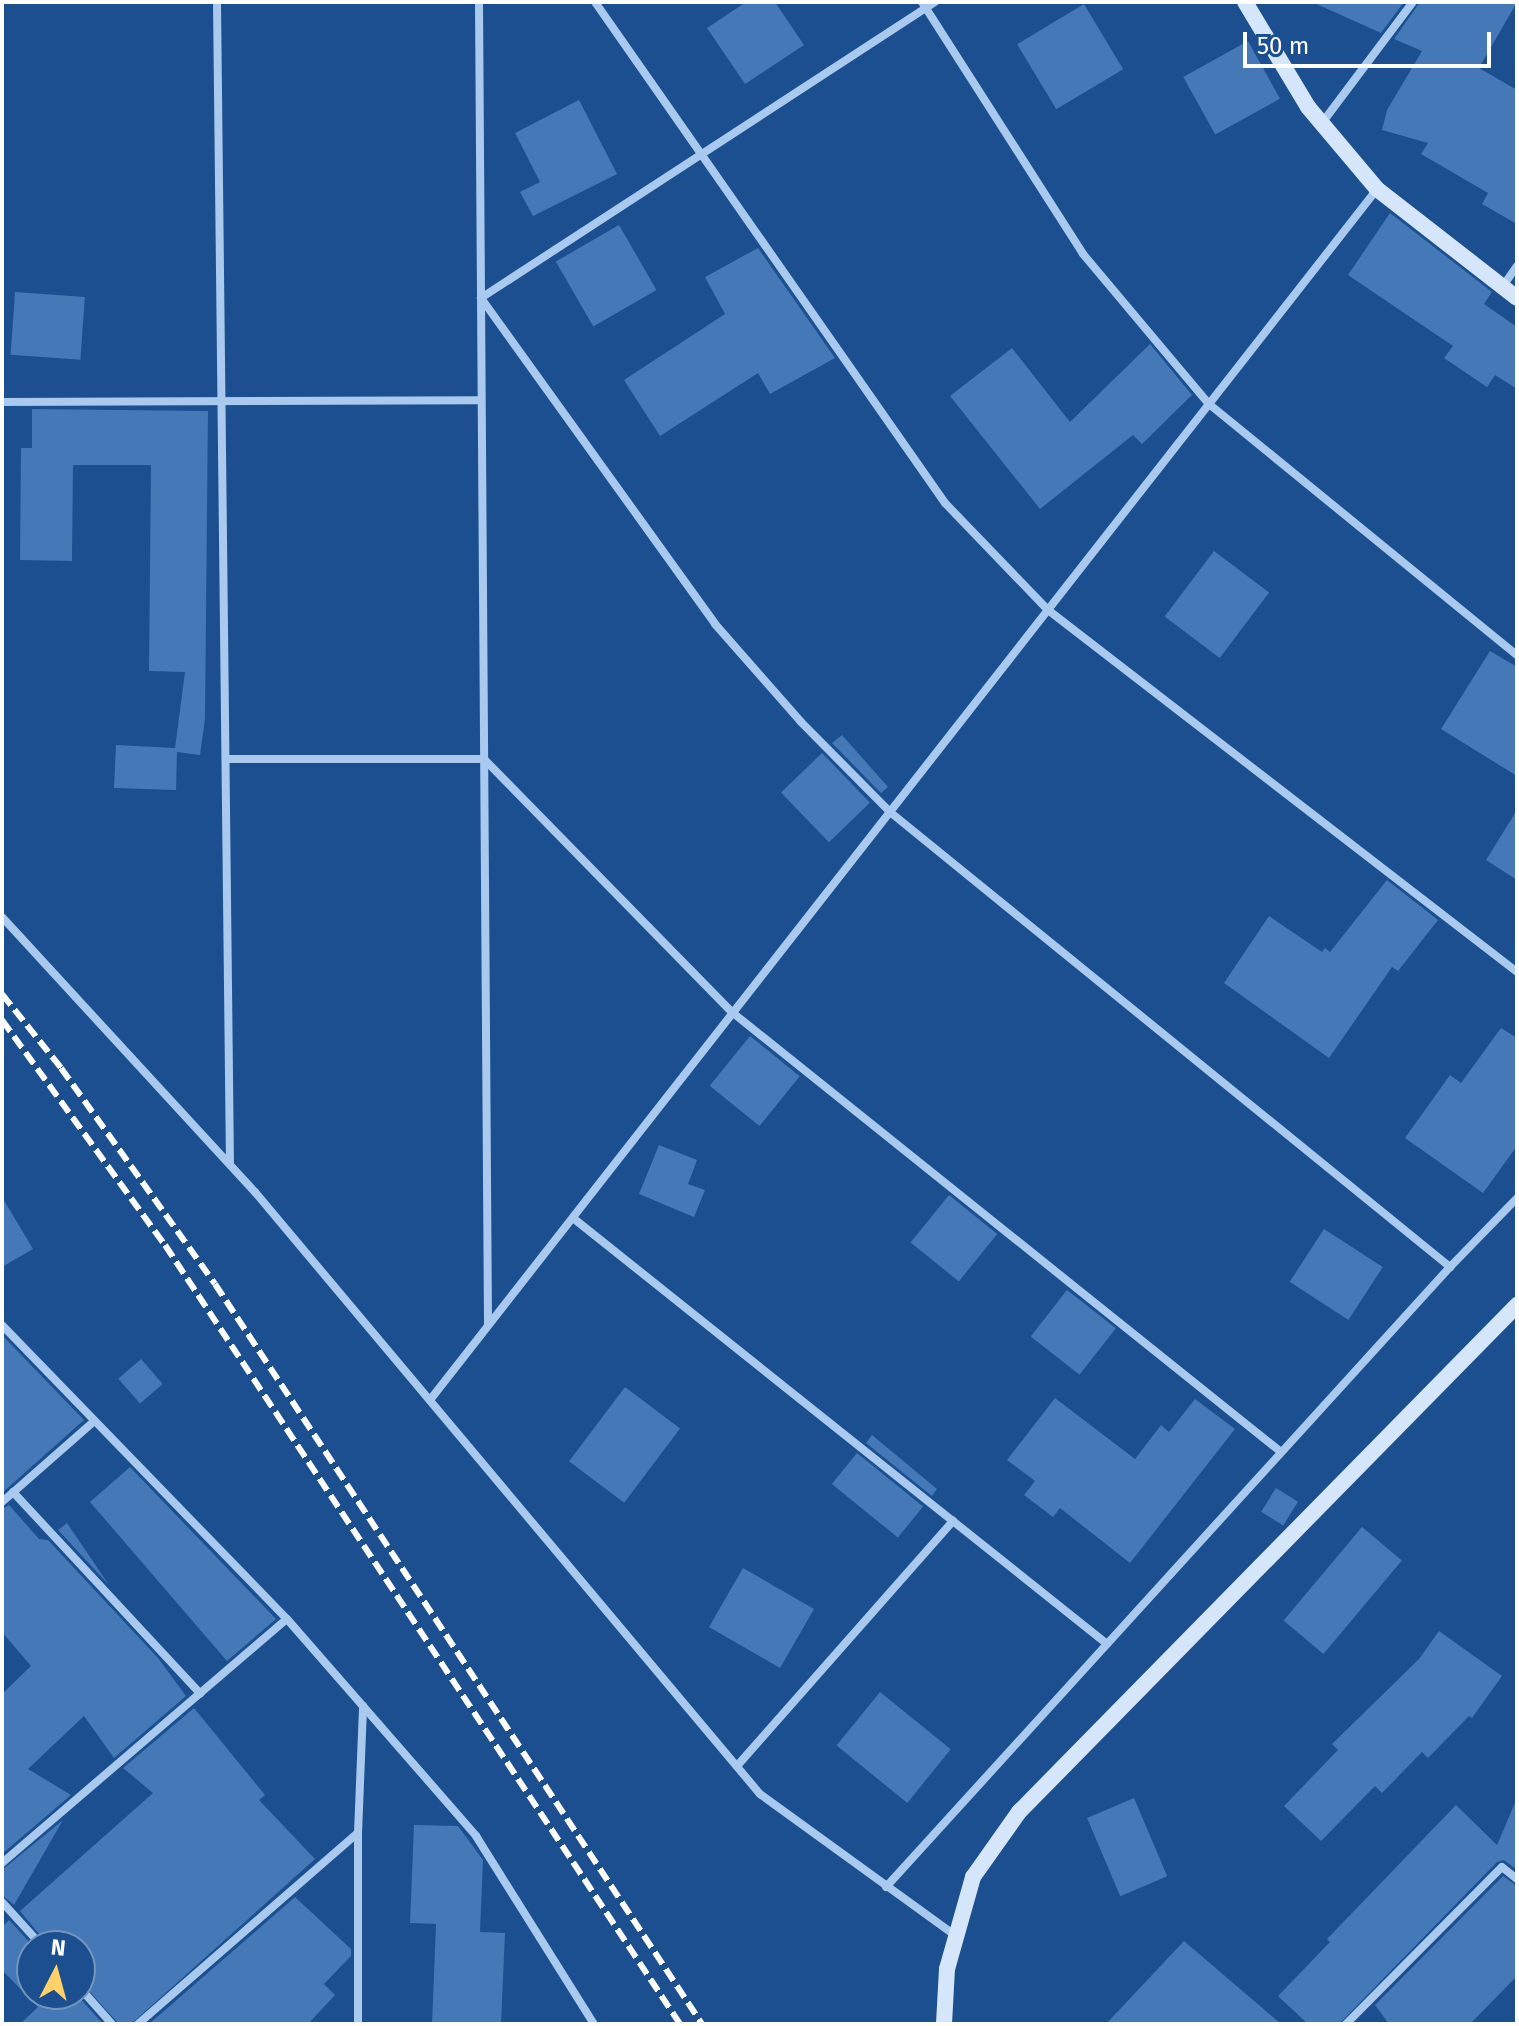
<!DOCTYPE html>
<html>
<head>
<meta charset="utf-8">
<style>
  body { margin:0 }
  #map { position:relative; width:1519px; height:2026px; overflow:hidden; background:#1b4f8f; font-family:"Fira Sans",sans-serif }
  div>[style] { position:absolute }
  .building>* { inset:0; background:#4478b7; transform-origin:0 0 }
  .street>* { height:8px; margin:-4px; padding:0 4px; transform-origin:4px; border-radius:4px; background:#a9c9ee }
  .secondary>* { height:16px; margin:-8px; padding:0 8px; transform-origin:8px; border-radius:8px; background:#d6e6fa }
  .rail>* { height:6px; margin-top:-3px; transform-origin:0; background:repeating-linear-gradient(90deg,#fff 0 14px,transparent 0 20px) }
  span { translate:-50% -50%; white-space:nowrap; text-align:center; line-height:1.15; -webkit-text-stroke:8px #1b4f8f; paint-order:stroke }
  .frame { position:absolute; inset:0; border:4px solid #fff; pointer-events:none }
  .north { position:absolute; left:16px; top:1930px; width:80px; height:80px; box-sizing:border-box; background:#1b4f8f; border:2px solid #7695bc; border-radius:50%; rotate:6deg; font-size:22px; font-weight:700; line-height:32px; text-align:center; color:#fff }
  .north::after { content:''; display:block; margin:auto; width:28px; height:36px; background:#ffd166; clip-path:polygon(50% 0,100% 100%,50% 72%,0 100%) }
  .scale { position:absolute; left:1243px; top:32px; width:248px; height:36px; box-sizing:border-box; border:4px solid #fff; border-top:0; padding-left:10px; font-size:24px; line-height:28px; white-space:nowrap; color:#fff; -webkit-text-stroke:6px #1b4f8f; paint-order:stroke }
</style>
</head>
<body>
<div id="map">
  <div class="building">
    <div style="clip-path:polygon(746px 2px,775px 2px,804px 45px,745px 84px,707px 28px)"></div>
    <div style="clip-path:polygon(1312px 2px,1404px 2px,1381px 33px)"></div>
    <div style="clip-path:polygon(1420px 2px,1517px 2px,1479px 68px,1517px 90px,1517px 224px,1482px 204px,1488px 193px,1421px 154px,1428px 143px,1382px 130px,1387px 110px,1422px 51px,1394px 39px)"></div>
    <div style="left:1084px;top:4px;width:76px;height:78px;rotate:59deg"></div>
    <div style="left:1248px;top:41px;width:66px;height:74px;rotate:61deg"></div>
    <div style="clip-path:polygon(579px 100px,617px 174px,533px 216px,520px 192px,540px 182px,515px 133px)"></div>
    <div style="clip-path:polygon(1390px 213px,1492px 292px,1484px 304px,1517px 327px,1517px 389px,1495px 375px,1487px 387px,1444px 358px,1453px 346px,1348px 275px)"></div>
    <div style="left:619px;top:225px;width:75px;height:73px;rotate:60deg"></div>
    <div style="clip-path:polygon(758px 248px,835px 358px,770px 394px,758px 373px,660px 436px,624px 380px,725px 314px,705px 277px)"></div>
    <div style="left:15px;top:292px;width:70px;height:63px;rotate:4deg"></div>
    <div style="clip-path:polygon(1150px 344px,1192px 395px,1142px 444px,1133px 435px,1040px 509px,950px 396px,1012px 348px,1070px 422px)"></div>
    <div style="clip-path:polygon(32px 409px,208px 411px,205px 719px,200px 755px,177px 752px,176px 790px,114px 788px,116px 745px,175px 748px,185px 672px,149px 671px,151px 465px,73px 465px,72px 561px,20px 560px,21px 448px,32px 448px)"></div>
    <div style="left:1214px;top:551px;width:69px;height:82px;rotate:37deg"></div>
    <div style="clip-path:polygon(1490px 651px,1517px 667px,1517px 776px,1441px 729px)"></div>
    <div style="clip-path:polygon(842px 735px,888px 787px,881px 793px,832px 743px)"></div>
    <div style="left:822px;top:753px;width:69px;height:57px;rotate:46deg"></div>
    <div style="clip-path:polygon(1517px 810px,1517px 880px,1486px 860px)"></div>
    <div style="clip-path:polygon(1387px 880px,1438px 920px,1398px 971px,1392px 967px,1329px 1058px,1224px 983px,1269px 916px,1322px 952px,1325px 948px,1330px 952px)"></div>
    <div style="clip-path:polygon(1501px 1028px,1517px 1038px,1517px 1146px,1483px 1193px,1405px 1138px,1450px 1075px,1461px 1083px)"></div>
    <div style="left:750px;top:1036px;width:64px;height:64px;rotate:39deg"></div>
    <div style="clip-path:polygon(659px 1145px,697px 1160px,688px 1184px,705px 1190px,694px 1217px,639px 1194px)"></div>
    <div style="left:949px;top:1195px;width:62px;height:61px;rotate:39deg"></div>
    <div style="clip-path:polygon(2px 1197px,33px 1249px,2px 1267px)"></div>
    <div style="left:1324px;top:1229px;width:70px;height:63px;rotate:33deg"></div>
    <div style="left:1067px;top:1290px;width:62px;height:59px;rotate:38deg"></div>
    <div style="clip-path:polygon(2px 1335px,84px 1420px,2px 1493px)"></div>
    <div style="left:141px;top:1359px;width:33px;height:30px;rotate:49deg"></div>
    <div style="left:625px;top:1387px;width:69px;height:93px;rotate:37deg"></div>
    <div style="clip-path:polygon(1055px 1398px,1135px 1459px,1161px 1425px,1169px 1432px,1195px 1399px,1235px 1429px,1130px 1563px,1060px 1508px,1053px 1517px,1024px 1495px,1035px 1481px,1007px 1460px)"></div>
    <div style="clip-path:polygon(872px 1435px,937px 1489px,932px 1496px,866px 1443px)"></div>
    <div style="left:857px;top:1453px;width:85px;height:40px;rotate:39deg"></div>
    <div style="clip-path:polygon(130px 1467px,276px 1619px,227px 1661px,90px 1502px)"></div>
    <div style="left:1276px;top:1488px;width:26px;height:28px;rotate:32deg"></div>
    <div style="clip-path:polygon(9px 1505px,39px 1539px,48px 1540px,158px 1658px,186px 1696px,114px 1758px,84px 1716px,28px 1769px,71px 1795px,2px 1854px,2px 1694px,31px 1666px,2px 1632px,2px 1509px)"></div>
    <div style="clip-path:polygon(67px 1523px,109px 1585px,58px 1530px)"></div>
    <div style="left:1362px;top:1527px;width:52px;height:122px;rotate:40deg"></div>
    <div style="left:743px;top:1568px;width:82px;height:68px;rotate:30deg"></div>
    <div style="clip-path:polygon(1439px 1631px,1502px 1676px,1472px 1718px,1469px 1716px,1428px 1758px,1422px 1752px,1382px 1793px,1375px 1786px,1321px 1841px,1284px 1806px,1338px 1750px,1332px 1744px,1419px 1659px)"></div>
    <div style="left:880px;top:1692px;width:91px;height:69px;rotate:39deg"></div>
    <div style="clip-path:polygon(194px 1708px,265px 1795px,259px 1800px,315px 1859px,131px 2024px,119px 2024px,80px 1981px,80px 1946px,49px 1946px,20px 1911px,153px 1793px,123px 1768px)"></div>
    <div style="left:1134px;top:1798px;width:85px;height:51px;rotate:67deg"></div>
    <div style="clip-path:polygon(1517px 1798px,1517px 1870px,1504px 1860px,1497px 1862px,1339px 2024px,1308px 2024px,1278px 1996px,1330px 1942px,1327px 1939px,1456px 1805px,1497px 1845px)"></div>
    <div style="clip-path:polygon(63px 1820px,14px 1905px,2px 1895px,2px 1870px)"></div>
    <div style="clip-path:polygon(414px 1825px,458px 1826px,483px 1860px,480px 1932px,505px 1933px,501px 2024px,432px 2024px,436px 1924px,410px 1923px)"></div>
    <div style="clip-path:polygon(1503px 1876px,1517px 1886px,1517px 1976px,1470px 2024px,1389px 2024px,1375px 2005px)"></div>
    <div style="clip-path:polygon(295px 1897px,351px 1949px,351px 1956px,324px 1984px,335px 1995px,308px 2024px,149px 2024px)"></div>
    <div style="clip-path:polygon(9px 1920px,33px 1946px,32px 1994px,76px 1994px,103px 2024px,20px 2024px,38px 2007px,2px 1970px,2px 1927px)"></div>
    <div style="clip-path:polygon(1184px 1941px,1281px 2024px,1106px 2024px)"></div>
  </div>
  <div class="street">
    <div style="left:217px;top:2px;width:1162px;rotate:89.36deg"></div>
    <div style="left:479px;top:2px;width:1323px;rotate:89.61deg"></div>
    <div style="left:595px;top:2px;width:611px;rotate:55.06deg"></div>
    <div style="left:945px;top:503px;width:149px;rotate:46.1deg"></div>
    <div style="left:1048px;top:610px;width:592px;rotate:37.66deg"></div>
    <div style="left:922px;top:2px;width:299px;rotate:57.4deg"></div>
    <div style="left:1083px;top:254px;width:196px;rotate:50deg"></div>
    <div style="left:1209px;top:404px;width:397px;rotate:39.2deg"></div>
    <div style="left:935px;top:2px;width:542px;rotate:146.9deg"></div>
    <div style="left:481px;top:298px;width:401px;rotate:54.3deg"></div>
    <div style="left:715px;top:624px;width:130px;rotate:48.7deg"></div>
    <div style="left:801px;top:722px;width:127px;rotate:45.3deg"></div>
    <div style="left:890px;top:812px;width:722px;rotate:39.09deg"></div>
    <div style="left:1322px;top:123px;width:151px;rotate:-53.1deg"></div>
    <div style="left:1503px;top:286px;width:24px;rotate:-55deg"></div>
    <div style="left:2px;top:402px;width:479px;rotate:-0.2deg"></div>
    <div style="left:226px;top:759px;width:258px"></div>
    <div style="left:484px;top:759px;width:356px;rotate:45.6deg"></div>
    <div style="left:733px;top:1013px;width:702px;rotate:38.7deg"></div>
    <div style="left:2px;top:917px;width:374px;rotate:47.4deg"></div>
    <div style="left:255px;top:1192px;width:786px;rotate:50.01deg"></div>
    <div style="left:760px;top:1794px;width:242px;rotate:35.9deg"></div>
    <div style="left:573px;top:1218px;width:683px;rotate:38.58deg"></div>
    <div style="left:2px;top:1325px;width:409px;rotate:45.9deg"></div>
    <div style="left:287px;top:1619px;width:288px;rotate:48.9deg"></div>
    <div style="left:476px;top:1836px;width:222px;rotate:57.9deg"></div>
    <div style="left:430px;top:1400px;width:1537px;rotate:-51.97deg"></div>
    <div style="left:13px;top:1492px;width:275px;rotate:47.1deg"></div>
    <div style="left:2px;top:1502px;width:121px;rotate:-41.3deg"></div>
    <div style="left:737px;top:1766px;width:327px;rotate:-48.6deg"></div>
    <div style="left:2px;top:1863px;width:375px;rotate:-40.6deg"></div>
    <div style="left:886px;top:1887px;width:838px;rotate:-47.71deg"></div>
    <div style="left:1450px;top:1267px;width:96px;rotate:-45.8deg"></div>
    <div style="left:2px;top:1902px;width:59px;rotate:47.7deg"></div>
    <div style="left:80px;top:1988px;width:48px;rotate:48.4deg"></div>
    <div style="left:138px;top:2024px;width:291px;rotate:-41deg"></div>
    <div style="left:358px;top:2024px;width:191px;rotate:-90deg"></div>
    <div style="left:358px;top:1833px;width:127px;rotate:-87.7deg"></div>
    <div style="left:1346px;top:2024px;width:221px;rotate:-45.2deg"></div>
    <div style="left:1502px;top:1867px;width:19px;rotate:39deg"></div>
  </div>
  <div class="secondary">
    <div style="left:1245px;top:2px;width:122px;rotate:59deg"></div>
    <div style="left:1308px;top:107px;width:107px;rotate:49.9deg"></div>
    <div style="left:1377px;top:189px;width:177px;rotate:37.9deg"></div>
    <div style="left:944px;top:2024px;width:55px;rotate:-86.9deg"></div>
    <div style="left:947px;top:1969px;width:96px;rotate:-74.2deg"></div>
    <div style="left:973px;top:1877px;width:80px;rotate:-54.7deg"></div>
    <div style="left:1019px;top:1812px;width:711px;rotate:-45.51deg"></div>
  </div>
  <div class="rail">
    <div style="left:2px;top:994px;width:95px;rotate:51.4deg"></div>
    <div style="left:61px;top:1068px;width:265px;rotate:54.5deg"></div>
    <div style="left:215px;top:1284px;width:886px;rotate:56.65deg"></div>
    <div style="left:2px;top:1020px;width:278px;rotate:54.1deg"></div>
    <div style="left:165px;top:1245px;width:934px;rotate:56.53deg"></div>
  </div>
  <div class="frame"></div>
  <div class="north">N</div>
  <div class="scale">50 m</div>
</div>
</body>
</html>
